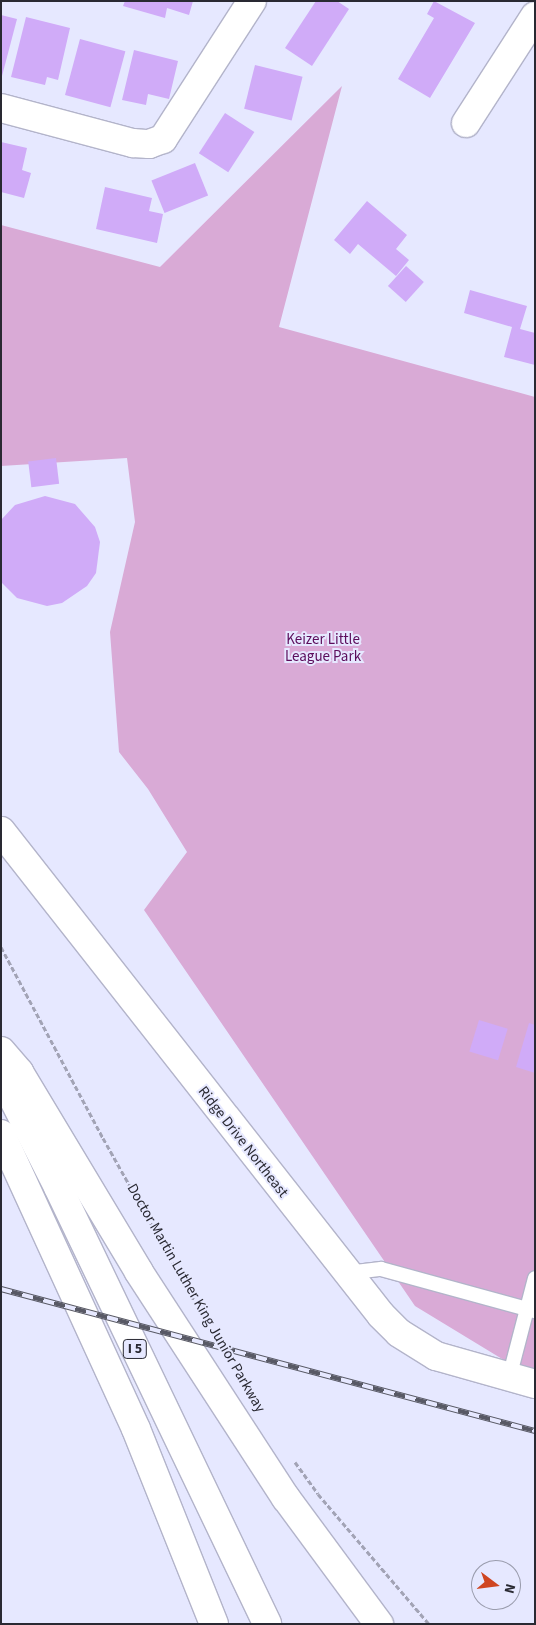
<!DOCTYPE html>
<html>
<head>
<meta charset="utf-8">
<style>
  body { margin:0 }
  #map { position:relative; width:536px; height:1625px; overflow:hidden; background:#e6e8ff; font-family:"Source Sans 3",sans-serif }
  div>[style] { position:absolute }
  .green>* { inset:0; background:#d9aad6 }
  .building>* { inset:0; background:#d0abf8; transform-origin:0 0 }
  .path>* { height:3px; margin-top:-1.5px; transform-origin:0; background:repeating-linear-gradient(90deg,#a2a3b5 0 5px,transparent 0 7.5px) }
  .roads { filter:drop-shadow(1px 0 #b3b4ca) drop-shadow(-1px 0 #b3b4ca) drop-shadow(0 1px #b3b4ca) drop-shadow(0 -1px #b3b4ca) }
  .service>* { height:14px; margin:-7px; padding:0 7px; transform-origin:7px; border-radius:7px; background:#fff }
  .minor>* { height:28px; margin:-14px; padding:0 14px; transform-origin:14px; border-radius:14px; background:#fff }
  .tertiary>* { height:28px; margin:-14px; padding:0 14px; transform-origin:14px; border-radius:14px; background:#fff }
  .trunk>* { height:28px; margin:-14px; padding:0 14px; transform-origin:14px; border-radius:14px; background:#fff }
  .motorway>* { height:28px; margin:-14px; padding:0 14px; transform-origin:14px; border-radius:14px; background:#fff }
  .rail>* { height:5.5px; margin-top:-2.75px; transform-origin:0; background:repeating-linear-gradient(90deg,#e6e8ff 0 11px,#585965 0 22px); box-sizing:border-box; border-block:1px solid #585965 }
  span { translate:-50% -50%; white-space:nowrap; text-align:center; line-height:1.15; -webkit-text-stroke:4px #e6e8ff; paint-order:stroke }
  .shield-label span { padding:1px 4px; background:#e6e8ff; border:1px solid; border-radius:4px; -webkit-text-stroke-width:0 }
  .shield-label { font-size:14px; color:#292932; font-weight:700 }
  .park-label { font-size:15px; color:#5b0c5b }
  .street-label { font-size:15px; color:#292932 }
  .frame { position:absolute; inset:0; border:2px solid #292932; pointer-events:none }
  .north { position:absolute; left:471px; top:1560px; width:50px; height:50px; box-sizing:border-box; background:#e6e8ff; border:1px solid #9a9cad; border-radius:50%; rotate:105deg; font-size:14px; font-weight:700; line-height:20px; text-align:center; color:#292932 }
  .north::after { content:''; display:block; margin:auto; width:18px; height:22px; background:#cf4521; clip-path:polygon(50% 0,100% 100%,50% 72%,0 100%) }
</style>
</head>
<body>
<div id="map">
  <div class="green">
    <div style="clip-path:polygon(342px 86px,279px 327px,535px 397px,535px 1376px,525px 1373px,415px 1306px,144px 910px,187px 852px,148px 789px,119px 752px,110px 632px,135px 522px,127px 458px,1px 466px,1px 225px,160px 267px)"></div>
  </div>
  <div class="building">
    <div style="clip-path:polygon(125px 1px,193px 1px,189px 15px,167px 8px,165px 18px,123px 6px)"></div>
    <div style="clip-path:polygon(316px 1px,337px 1px,349px 9px,312px 66px,285px 48px)"></div>
    <div style="clip-path:polygon(434px 1px,475px 23px,430px 98px,398px 79px,434px 18px,427px 14px)"></div>
    <div style="clip-path:polygon(1px 15px,17px 19px,2px 76px,1px 76px)"></div>
    <div style="clip-path:polygon(26px 17px,70px 28px,58px 80px,47px 77px,45px 85px,11px 77px)"></div>
    <div style="left:80px;top:39px;width:47px;height:58px;rotate:15deg"></div>
    <div style="clip-path:polygon(134px 50px,178px 61px,169px 99px,148px 94px,146px 105px,122px 100px)"></div>
    <div style="left:255px;top:65px;width:49px;height:45px;rotate:14deg"></div>
    <div style="left:225px;top:113px;width:35px;height:48px;rotate:33deg"></div>
    <div style="clip-path:polygon(1px 142px,27px 148px,22px 170px,31px 173px,24px 198px,1px 192px)"></div>
    <div style="left:195px;top:163px;width:35px;height:47px;rotate:68deg"></div>
    <div style="clip-path:polygon(105px 187px,152px 198px,149px 211px,163px 214px,157px 243px,96px 229px)"></div>
    <div style="clip-path:polygon(367px 201px,407px 235px,396px 249px,409px 260px,396px 276px,358px 244px,350px 254px,334px 240px)"></div>
    <div style="left:406px;top:266px;width:24px;height:27px;rotate:42deg"></div>
    <div style="clip-path:polygon(470px 290px,527px 306px,520px 329px,535px 333px,535px 365px,504px 357px,512px 327px,464px 313px)"></div>
    <div style="left:56px;top:458px;width:26px;height:28px;rotate:83deg"></div>
    <div style="clip-path:polygon(45px 496px,75px 504px,95px 527px,100px 542px,96px 573px,87px 586px,62px 603px,47px 606px,17px 598px,1px 582px,1px 520px,15px 505px)"></div>
    <div style="left:479px;top:1020px;width:30px;height:33px;rotate:17deg"></div>
    <div style="clip-path:polygon(529px 1023px,535px 1025px,535px 1073px,516px 1067px)"></div>
  </div>
  <div class="path">
    <div style="left:1px;top:947px;width:217px;rotate:61.9deg"></div>
    <div style="left:103px;top:1138px;width:245px;rotate:60.7deg"></div>
    <div style="left:295px;top:1462px;width:39px;rotate:54deg"></div>
    <div style="left:318px;top:1494px;width:171px;rotate:49.5deg"></div>
  </div>
  <div class="roads">
    <div class="service">
      <div style="left:347px;top:1273px;width:34px;rotate:-7deg"></div>
      <div style="left:381px;top:1269px;width:160px;rotate:15.3deg"></div>
      <div style="left:509px;top:1378px;width:103px;rotate:-75.4deg"></div>
    </div>
    <div class="minor">
      <div style="left:1px;top:108px;width:137px;rotate:14.9deg"></div>
      <div style="left:133px;top:143px;width:16px;rotate:4deg"></div>
      <div style="left:149px;top:144px;width:15px;rotate:-20deg"></div>
      <div style="left:163px;top:139px;width:164px;rotate:-57.2deg"></div>
      <div style="left:466px;top:123px;width:127px;rotate:-57.2deg"></div>
    </div>
    <div class="tertiary">
      <div style="left:1px;top:831px;width:615px;rotate:51.86deg"></div>
      <div style="left:381px;top:1315px;width:25px;rotate:45deg"></div>
      <div style="left:399px;top:1333px;width:44px;rotate:31.9deg"></div>
      <div style="left:436px;top:1356px;width:103px;rotate:15.8deg"></div>
    </div>
    <div class="trunk">
      <div style="left:1px;top:1051px;width:28px;rotate:49deg"></div>
      <div style="left:19px;top:1072px;width:233px;rotate:59deg"></div>
      <div style="left:139px;top:1272px;width:270px;rotate:57deg"></div>
      <div style="left:286px;top:1498px;width:157px;rotate:53.6deg"></div>
      <div style="left:1px;top:1134px;width:324px;rotate:65.4deg"></div>
      <div style="left:136px;top:1429px;width:210px;rotate:68.2deg"></div>
    </div>
    <div class="motorway">
      <div style="left:1px;top:1075px;width:126px;rotate:63deg"></div>
      <div style="left:58px;top:1187px;width:484px;rotate:64.4deg"></div>
    </div>
  </div>
  <div class="rail">
    <div style="left:1px;top:1289px;width:553px;rotate:14.89deg"></div>
  </div>
  <div class="shield-label">
    <span style="left:135px;top:1349px">I 5</span>
  </div>
  <div class="park-label">
    <span style="left:323px;top:648px">Keizer Little<br>League Park</span>
  </div>
  <div class="street-label">
    <span style="left:243px;top:1142px;rotate:52deg">Ridge Drive Northeast</span>
    <span style="left:196px;top:1298px;rotate:60deg">Doctor Martin Luther King Junior Parkway</span>
  </div>
  <div class="frame"></div>
  <div class="north">N</div>
</div>
</body>
</html>
